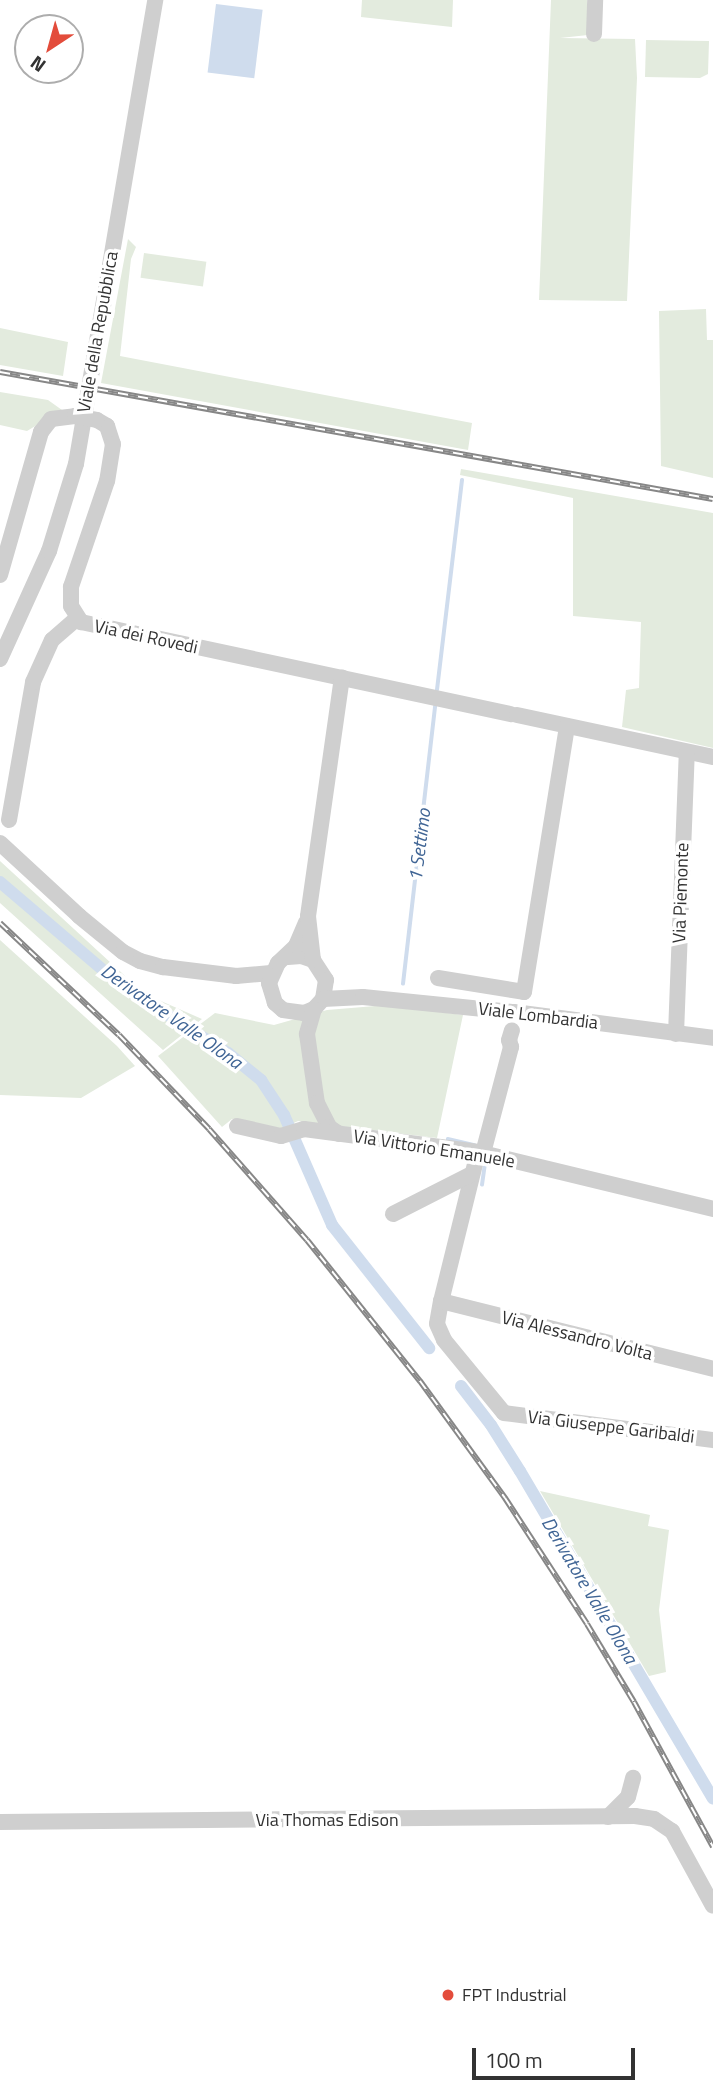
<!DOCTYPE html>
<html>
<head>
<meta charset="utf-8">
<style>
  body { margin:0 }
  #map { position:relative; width:713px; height:2093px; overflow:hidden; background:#fff; font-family:"Titillium Web",sans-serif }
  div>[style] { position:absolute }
  .green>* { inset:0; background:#e3ebde; transform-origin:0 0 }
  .water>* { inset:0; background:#cfdced; transform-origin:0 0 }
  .stream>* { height:3.5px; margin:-1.75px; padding:0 1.75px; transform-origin:1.75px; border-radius:1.75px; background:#cfdced }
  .canal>* { height:12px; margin:-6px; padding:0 6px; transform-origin:6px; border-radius:6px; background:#cfdced }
  .minor>* { height:16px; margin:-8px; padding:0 8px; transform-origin:8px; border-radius:8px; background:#cfcfcf }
  .rail>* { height:6px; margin-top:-3px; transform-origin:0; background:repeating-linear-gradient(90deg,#fff 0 10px,#878787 0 20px); box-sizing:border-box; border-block:2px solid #878787 }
  .minor-bridge>* { height:16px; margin:-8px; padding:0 8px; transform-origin:8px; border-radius:8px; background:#cfcfcf }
  .dots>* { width:19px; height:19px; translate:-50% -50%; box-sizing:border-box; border:4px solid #fff; border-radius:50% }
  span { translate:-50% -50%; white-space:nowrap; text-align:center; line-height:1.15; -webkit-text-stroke:7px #fff; paint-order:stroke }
  .street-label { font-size:18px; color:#323232 }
  .poi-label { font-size:18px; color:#323232 }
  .left { translate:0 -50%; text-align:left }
  .water-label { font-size:19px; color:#406595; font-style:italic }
  .north { position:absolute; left:14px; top:14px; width:70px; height:70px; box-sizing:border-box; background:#fff; border:2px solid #adadad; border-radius:50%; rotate:216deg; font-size:19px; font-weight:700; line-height:28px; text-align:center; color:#323232 }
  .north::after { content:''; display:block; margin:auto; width:24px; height:32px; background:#e34c3b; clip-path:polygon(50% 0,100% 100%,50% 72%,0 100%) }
  .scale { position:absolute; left:472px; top:2048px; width:163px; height:32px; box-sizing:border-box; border:4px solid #323232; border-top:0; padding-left:9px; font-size:21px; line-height:24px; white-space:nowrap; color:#323232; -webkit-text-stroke:5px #fff; paint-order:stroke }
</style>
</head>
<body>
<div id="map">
  <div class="green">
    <div style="clip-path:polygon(362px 0,453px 0,452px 27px,361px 17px)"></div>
    <div style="clip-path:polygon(551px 0,587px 0,588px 35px,560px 38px,635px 39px,637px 78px,627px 301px,539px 300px)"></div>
    <div style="clip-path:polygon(646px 40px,709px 41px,708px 74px,700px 78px,645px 77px)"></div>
    <div style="clip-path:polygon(128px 239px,136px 247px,131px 259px,120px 356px,472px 423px,468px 450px,101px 383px)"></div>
    <div style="left:144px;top:253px;width:63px;height:25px;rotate:8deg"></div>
    <div style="clip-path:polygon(706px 309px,707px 340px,713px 340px,713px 478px,661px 466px,659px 311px)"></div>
    <div style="clip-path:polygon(0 328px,68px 342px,63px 376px,0 365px)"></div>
    <div style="clip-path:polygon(0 392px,48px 400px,62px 410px,27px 431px,0 425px)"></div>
    <div style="clip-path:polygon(461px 469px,713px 513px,713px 748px,622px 727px,626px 690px,639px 688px,641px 622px,573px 616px,573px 498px,460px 475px)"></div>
    <div style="clip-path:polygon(0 861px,136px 986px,154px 998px,202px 1019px,163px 1050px,0 903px)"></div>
    <div style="clip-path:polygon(0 940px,117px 1046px,135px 1066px,81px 1098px,0 1095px)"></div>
    <div style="clip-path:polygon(387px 1005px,463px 1015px,437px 1138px,298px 1121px,281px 1129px,232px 1119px,222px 1127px,158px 1056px,215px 1013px,274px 1025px,327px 1010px)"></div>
    <div style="clip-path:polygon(540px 1491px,650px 1515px,648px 1526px,669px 1530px,659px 1610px,666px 1672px,649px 1676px)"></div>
  </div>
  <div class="water">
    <div style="left:216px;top:4px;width:47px;height:69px;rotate:7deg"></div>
  </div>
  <div class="stream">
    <div style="left:437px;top:690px;width:211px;rotate:-83.2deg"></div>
    <div style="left:403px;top:984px;width:280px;rotate:-83.4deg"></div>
    <div style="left:448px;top:1139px;width:27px;rotate:13deg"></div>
    <div style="left:482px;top:1185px;width:22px;rotate:-82deg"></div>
  </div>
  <div class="canal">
    <div style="left:0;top:882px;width:162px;rotate:40.5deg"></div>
    <div style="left:123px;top:987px;width:124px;rotate:32.2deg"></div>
    <div style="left:228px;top:1053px;width:43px;rotate:39.3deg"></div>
    <div style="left:261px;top:1080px;width:42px;rotate:56.7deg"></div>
    <div style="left:284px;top:1115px;width:120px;rotate:66.4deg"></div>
    <div style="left:332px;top:1225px;width:157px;rotate:51.7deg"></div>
    <div style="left:461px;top:1386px;width:49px;rotate:52.4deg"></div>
    <div style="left:491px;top:1425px;width:54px;rotate:57.8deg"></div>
    <div style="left:520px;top:1471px;width:380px;rotate:59.5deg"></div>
  </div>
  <div class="minor">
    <div style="left:594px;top:34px;width:34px;rotate:-88deg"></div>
    <div style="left:97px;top:420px;width:12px;rotate:31deg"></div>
    <div style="left:107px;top:426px;width:19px;rotate:72deg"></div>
    <div style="left:113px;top:444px;width:37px;rotate:99deg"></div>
    <div style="left:107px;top:481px;width:112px;rotate:108.8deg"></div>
    <div style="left:71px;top:587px;width:19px;rotate:90deg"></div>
    <div style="left:71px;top:606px;width:19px;rotate:58deg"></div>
    <div style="left:81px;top:622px;width:440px;rotate:12.1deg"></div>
    <div style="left:0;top:575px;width:149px;rotate:-74deg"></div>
    <div style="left:41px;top:432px;width:16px;rotate:-52deg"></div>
    <div style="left:51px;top:419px;width:24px;rotate:-7deg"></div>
    <div style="left:0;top:659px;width:119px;rotate:-65.6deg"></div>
    <div style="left:49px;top:551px;width:91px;rotate:-72.8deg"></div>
    <div style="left:76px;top:464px;width:471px;rotate:-80.3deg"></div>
    <div style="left:517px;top:715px;width:200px;rotate:12.1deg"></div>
    <div style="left:9px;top:820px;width:140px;rotate:-80.1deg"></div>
    <div style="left:33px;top:682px;width:46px;rotate:-65.7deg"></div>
    <div style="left:52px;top:640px;width:33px;rotate:-41deg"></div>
    <div style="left:0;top:843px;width:108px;rotate:42.7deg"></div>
    <div style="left:79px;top:916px;width:57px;rotate:39.3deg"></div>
    <div style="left:123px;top:952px;width:19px;rotate:28deg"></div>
    <div style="left:140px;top:961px;width:24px;rotate:15deg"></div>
    <div style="left:163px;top:967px;width:74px;rotate:7deg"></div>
    <div style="left:236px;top:976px;width:35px;rotate:-5deg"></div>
    <div style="left:288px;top:957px;width:13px;rotate:-4deg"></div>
    <div style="left:301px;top:956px;width:13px;rotate:18deg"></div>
    <div style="left:313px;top:960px;width:24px;rotate:57deg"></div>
    <div style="left:326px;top:980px;width:19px;rotate:99deg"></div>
    <div style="left:323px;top:999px;width:13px;rotate:132deg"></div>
    <div style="left:314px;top:1009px;width:11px;rotate:158deg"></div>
    <div style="left:304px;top:1013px;width:21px;rotate:-172deg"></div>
    <div style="left:283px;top:1010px;width:11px;rotate:-139deg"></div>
    <div style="left:275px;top:1003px;width:21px;rotate:-107deg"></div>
    <div style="left:269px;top:983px;width:22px;rotate:-66deg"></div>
    <div style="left:278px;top:963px;width:25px;rotate:-43deg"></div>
    <div style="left:296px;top:946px;width:26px;rotate:-67deg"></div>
    <div style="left:313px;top:960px;width:44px;rotate:-96.5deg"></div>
    <div style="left:308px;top:916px;width:241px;rotate:-81.9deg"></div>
    <div style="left:438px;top:978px;width:87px;rotate:9.2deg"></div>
    <div style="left:524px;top:992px;width:269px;rotate:-80.8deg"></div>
    <div style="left:323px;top:999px;width:40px;rotate:-2.9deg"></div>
    <div style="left:363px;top:997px;width:152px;rotate:5.7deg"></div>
    <div style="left:514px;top:1012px;width:201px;rotate:7.4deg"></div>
    <div style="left:314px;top:1009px;width:26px;rotate:106deg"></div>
    <div style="left:307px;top:1034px;width:70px;rotate:81.8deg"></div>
    <div style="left:317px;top:1103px;width:27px;rotate:63deg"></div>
    <div style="left:329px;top:1127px;width:12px;rotate:35deg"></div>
    <div style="left:676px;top:1034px;width:282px;rotate:-87.8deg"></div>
    <div style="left:237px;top:1126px;width:45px;rotate:12.8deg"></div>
    <div style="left:281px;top:1136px;width:24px;rotate:-17deg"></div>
    <div style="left:304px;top:1129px;width:176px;rotate:7.5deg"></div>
    <div style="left:478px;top:1152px;width:242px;rotate:13.6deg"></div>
    <div style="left:478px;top:1152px;width:154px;rotate:103.9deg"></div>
    <div style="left:441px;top:1301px;width:23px;rotate:100deg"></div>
    <div style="left:437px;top:1324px;width:17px;rotate:66deg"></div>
    <div style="left:444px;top:1340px;width:94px;rotate:50.6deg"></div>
    <div style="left:504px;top:1413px;width:211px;rotate:7.4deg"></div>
    <div style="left:483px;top:1153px;width:110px;rotate:-75.2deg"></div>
    <div style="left:511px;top:1047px;width:7px;rotate:-106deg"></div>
    <div style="left:509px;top:1040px;width:10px;rotate:-73deg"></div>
    <div style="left:393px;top:1214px;width:89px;rotate:-26.9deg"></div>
    <div style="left:441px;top:1301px;width:280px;rotate:14deg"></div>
    <div style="left:608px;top:1817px;width:28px;rotate:-45deg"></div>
    <div style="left:628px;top:1797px;width:20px;rotate:-75deg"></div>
    <div style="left:0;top:1822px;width:635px;rotate:-0.54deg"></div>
    <div style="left:635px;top:1816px;width:19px;rotate:9deg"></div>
    <div style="left:654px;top:1819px;width:22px;rotate:34deg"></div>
    <div style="left:672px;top:1831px;width:85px;rotate:61.3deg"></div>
  </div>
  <div class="rail">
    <div style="left:0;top:372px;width:724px;rotate:10.1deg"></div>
    <div style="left:0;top:923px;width:163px;rotate:43.3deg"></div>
    <div style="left:119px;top:1035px;width:130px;rotate:46.2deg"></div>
    <div style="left:209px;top:1129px;width:148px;rotate:48.6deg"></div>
    <div style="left:307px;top:1240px;width:181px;rotate:51.3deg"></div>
    <div style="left:420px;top:1381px;width:145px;rotate:54deg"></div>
    <div style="left:505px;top:1498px;width:150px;rotate:56.9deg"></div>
    <div style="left:587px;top:1624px;width:91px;rotate:58.9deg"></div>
    <div style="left:634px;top:1702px;width:165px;rotate:61.4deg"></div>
  </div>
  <div class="minor-bridge">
    <div style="left:75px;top:416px;width:22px;rotate:10deg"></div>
  </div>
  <div class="dots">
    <div style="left:448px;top:1995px;background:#e34c3b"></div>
  </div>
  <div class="street-label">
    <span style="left:98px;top:332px;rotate:-80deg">Viale della Repubblica</span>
    <span style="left:146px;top:637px;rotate:12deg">Via dei Rovedi</span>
    <span style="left:681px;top:893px;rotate:-88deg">Via Piemonte</span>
    <span style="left:538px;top:1016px;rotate:7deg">Viale Lombardia</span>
    <span style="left:434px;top:1149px;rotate:9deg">Via Vittorio Emanuele</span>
    <span style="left:577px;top:1336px;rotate:14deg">Via Alessandro Volta</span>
    <span style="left:611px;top:1427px;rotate:7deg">Via Giuseppe Garibaldi</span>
    <span style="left:327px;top:1820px">Via Thomas Edison</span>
  </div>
  <div class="poi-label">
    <span class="left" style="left:462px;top:1995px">FPT Industrial</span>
  </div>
  <div class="water-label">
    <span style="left:419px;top:845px;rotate:-83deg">1 Settimo</span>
    <span style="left:172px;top:1016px;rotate:35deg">Derivatore Valle Olona</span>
    <span style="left:590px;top:1590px;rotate:59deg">Derivatore Valle Olona</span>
  </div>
  <div class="north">N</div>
  <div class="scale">100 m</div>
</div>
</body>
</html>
